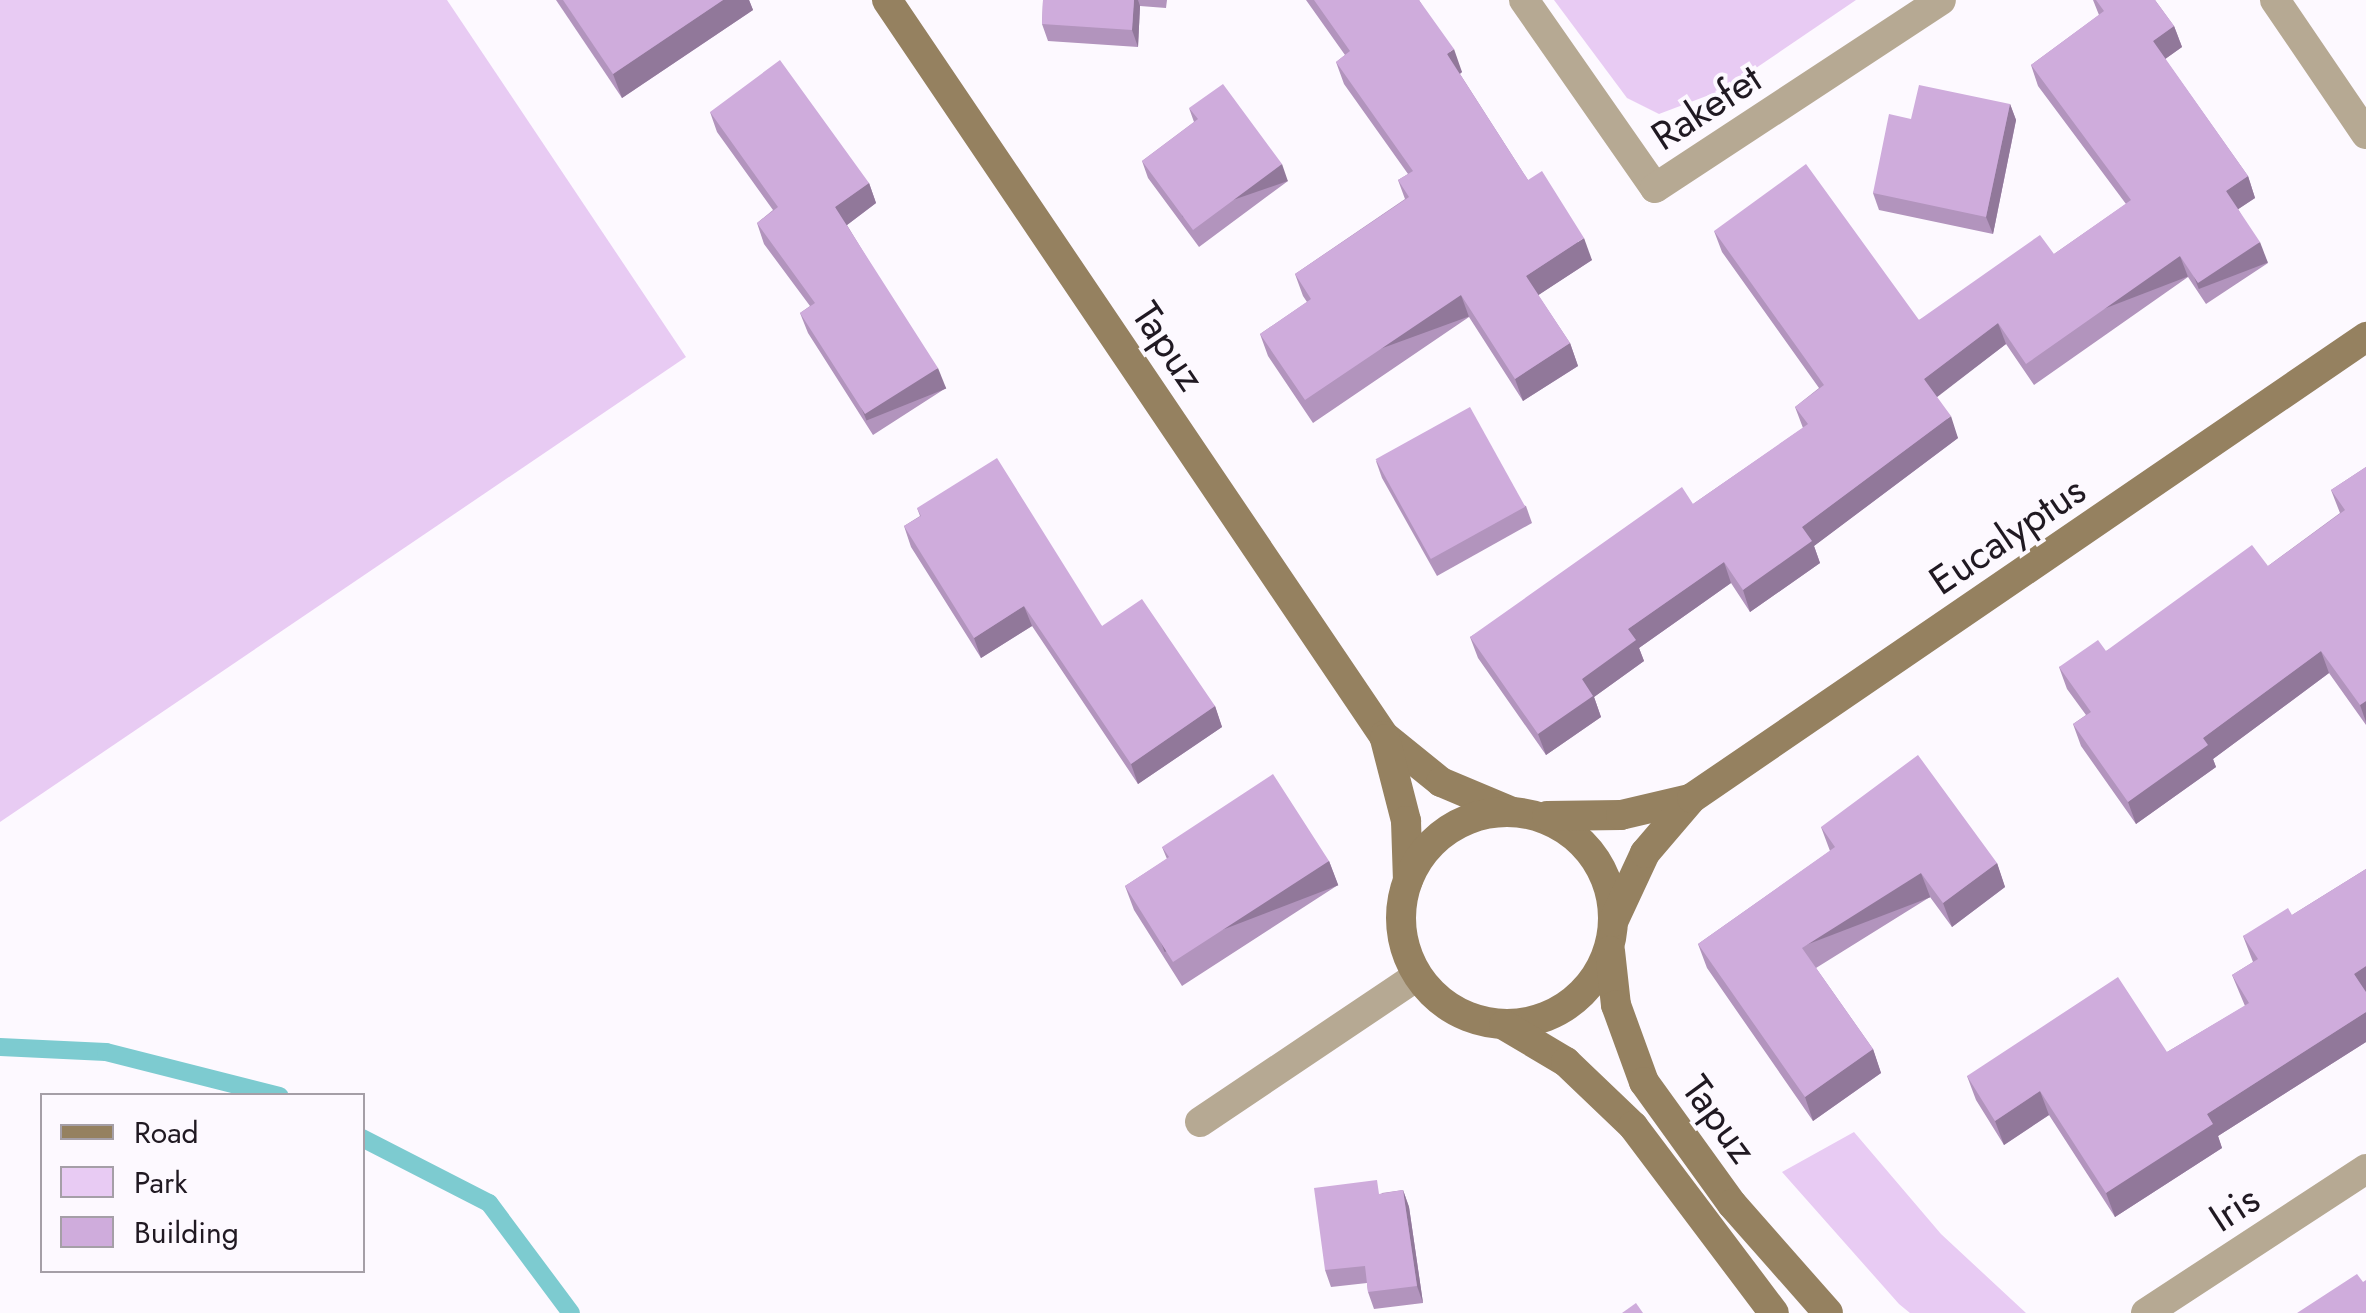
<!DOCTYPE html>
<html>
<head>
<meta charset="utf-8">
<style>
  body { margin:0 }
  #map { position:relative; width:2366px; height:1313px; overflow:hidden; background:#fdf9ff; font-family:Jost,sans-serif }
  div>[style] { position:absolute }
  .green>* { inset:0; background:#e8cbf3 }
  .stream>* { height:18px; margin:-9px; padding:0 9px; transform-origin:9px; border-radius:9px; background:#7dcbd0 }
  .street>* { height:30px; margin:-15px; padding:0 15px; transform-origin:15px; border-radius:15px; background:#b6a993 }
  .secondary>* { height:30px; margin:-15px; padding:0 15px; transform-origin:15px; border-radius:15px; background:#958160 }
  .secondary>.ring { margin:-15px; padding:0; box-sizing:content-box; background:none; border:30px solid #958160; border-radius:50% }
  .wall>* { inset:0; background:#b294bd }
  .shaded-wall>* { inset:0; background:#91789a; transform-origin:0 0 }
  .building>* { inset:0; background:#cfacdc; transform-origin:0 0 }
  span { translate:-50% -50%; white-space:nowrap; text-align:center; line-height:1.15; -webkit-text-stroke:8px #fdf9ff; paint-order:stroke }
  .street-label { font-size:40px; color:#201922 }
  .legend { position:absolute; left:40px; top:1093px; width:325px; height:180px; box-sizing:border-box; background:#fdf9ff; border:2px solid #a59fa7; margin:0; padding:12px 18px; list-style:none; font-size:30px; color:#201922 }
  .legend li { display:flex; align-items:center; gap:20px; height:50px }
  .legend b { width:50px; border:2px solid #a59fa7 }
</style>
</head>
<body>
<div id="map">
  <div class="green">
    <div style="clip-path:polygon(0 0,447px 0,686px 357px,0 822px)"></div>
    <div style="clip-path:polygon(1554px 0,1856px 0,1725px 89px,1659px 114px,1627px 98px)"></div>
    <div style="clip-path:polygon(1854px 1132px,1941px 1234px,2026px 1313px,1910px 1313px,1899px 1304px,1782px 1172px)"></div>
  </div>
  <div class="stream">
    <div style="left:0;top:1047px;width:106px;rotate:2.7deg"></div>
    <div style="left:106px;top:1052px;width:179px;rotate:14.2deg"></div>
    <div style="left:362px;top:1138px;width:143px;rotate:27.1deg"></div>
    <div style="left:489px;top:1203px;width:137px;rotate:53.3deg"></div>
  </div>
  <div class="street">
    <div style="left:1524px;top:0;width:229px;rotate:55.1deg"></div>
    <div style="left:1655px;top:188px;width:342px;rotate:-33.3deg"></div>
    <div style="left:2275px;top:0;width:162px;rotate:55.8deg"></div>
    <div style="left:1200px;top:1122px;width:262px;rotate:-33.9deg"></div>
    <div style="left:2146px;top:1313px;width:263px;rotate:-33.2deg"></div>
  </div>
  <div class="secondary">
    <div style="left:887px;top:0;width:888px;rotate:55.97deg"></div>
    <div style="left:1384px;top:736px;width:73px;rotate:38.9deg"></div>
    <div style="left:1441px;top:782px;width:75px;rotate:22.8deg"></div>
    <div style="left:1385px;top:739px;width:85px;rotate:75.6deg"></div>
    <div style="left:1406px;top:821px;width:59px;rotate:88.1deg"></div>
    <div class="ring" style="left:1401px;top:812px;width:182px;height:182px"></div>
    <div style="left:1547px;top:816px;width:74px;rotate:-0.8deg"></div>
    <div style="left:1621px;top:815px;width:70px;rotate:-13.2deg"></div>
    <div style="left:1613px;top:922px;width:76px;rotate:-65.1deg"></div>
    <div style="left:1645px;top:853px;width:72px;rotate:-49.5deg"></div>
    <div style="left:1692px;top:798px;width:817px;rotate:-34.37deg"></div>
    <div style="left:1610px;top:951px;width:54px;rotate:83.7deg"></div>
    <div style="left:1616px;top:1005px;width:82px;rotate:70deg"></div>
    <div style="left:1644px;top:1082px;width:150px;rotate:54.2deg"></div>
    <div style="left:1732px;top:1204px;width:145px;rotate:48.6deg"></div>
    <div style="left:1504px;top:1025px;width:72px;rotate:30.8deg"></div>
    <div style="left:1566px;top:1062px;width:93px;rotate:43.7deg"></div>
    <div style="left:1633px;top:1126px;width:234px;rotate:53deg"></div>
  </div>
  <div class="wall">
    <div style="clip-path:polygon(556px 0,749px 0,753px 10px,622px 98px)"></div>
    <div style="clip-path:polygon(1043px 0,1167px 0,1166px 8px,1140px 6px,1138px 47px,1048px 41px,1042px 24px)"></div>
    <div style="clip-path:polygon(1306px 0,1419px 0,1462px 72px,1460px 74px,1528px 180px,1592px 260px,1538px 295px,1570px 343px,1578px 366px,1523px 401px,1469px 317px,1313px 423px,1268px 356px,1260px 334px,1307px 302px,1303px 296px,1295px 274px,1405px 199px,1398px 180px,1408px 174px,1344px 84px,1336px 62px,1345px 55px)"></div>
    <div style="clip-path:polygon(2093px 0,2155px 0,2174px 26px,2182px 47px,2165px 59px,2248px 176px,2255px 198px,2238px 209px,2268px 263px,2206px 304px,2188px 277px,2034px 385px,2006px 344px,1936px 397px,1958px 438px,1814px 546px,1820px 563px,1750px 612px,1731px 583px,1639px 648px,1644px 661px,1594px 697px,1601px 717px,1546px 755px,1478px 658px,1470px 637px,1693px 504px,1803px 428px,1795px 407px,1819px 388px,1722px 252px,1714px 231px,1919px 320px,2054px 254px,2126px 204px,2038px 86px,2031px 65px,2099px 15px)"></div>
    <div style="clip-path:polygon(2010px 104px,2016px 120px,1993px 234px,1879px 210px,1873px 193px,1911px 119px)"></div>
    <div style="clip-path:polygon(1189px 108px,1288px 181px,1199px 247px,1148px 178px,1142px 161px,1194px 122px)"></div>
    <div style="clip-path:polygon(710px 112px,869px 183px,876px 203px,847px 225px,946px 388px,873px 435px,808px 333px,800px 313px,810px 306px,764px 244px,757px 223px,773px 210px,717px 132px)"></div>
    <div style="clip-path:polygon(1376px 461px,1526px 506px,1532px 523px,1437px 576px,1382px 478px)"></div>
    <div style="clip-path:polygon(2366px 467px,2366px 725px,2329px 673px,2213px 759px,2216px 767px,2136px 824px,2081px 746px,2073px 724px,2086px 715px,2067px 689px,2059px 667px,2106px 651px,2268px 566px,2340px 513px,2331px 490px)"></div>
    <div style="clip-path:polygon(917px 508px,1102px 626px,1215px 706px,1222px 727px,1138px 784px,1032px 626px,981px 658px,911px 547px,904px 526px,920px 516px)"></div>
    <div style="clip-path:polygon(1821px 827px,1997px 863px,2005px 887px,1952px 927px,1930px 897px,1816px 968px,1873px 1049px,1881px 1073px,1813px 1121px,1707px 968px,1698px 944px,1830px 851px)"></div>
    <div style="clip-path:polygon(1162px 847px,1329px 861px,1338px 885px,1182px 986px,1134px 910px,1125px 886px,1167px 859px)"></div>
    <div style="clip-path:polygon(2366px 869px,2366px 1042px,2218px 1136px,2222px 1148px,2115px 1217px,2049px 1115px,2004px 1145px,1976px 1100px,1967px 1076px,2167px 1052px,2245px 1006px,2232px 975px,2253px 962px,2243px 936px,2292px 915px)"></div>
    <div style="clip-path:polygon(1403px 1190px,1409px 1207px,1423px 1303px,1374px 1309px,1368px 1292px,1367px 1283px,1331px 1287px,1325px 1270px,1382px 1193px)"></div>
  </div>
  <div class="shaded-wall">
    <div style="clip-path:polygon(723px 0,749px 0,753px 10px,622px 98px,613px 74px)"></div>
    <div style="clip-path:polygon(1134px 0,1138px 0,1140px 6px,1138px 47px,1132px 30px)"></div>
    <div style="clip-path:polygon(2174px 26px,2182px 47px,2161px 62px,2153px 41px)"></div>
    <div style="clip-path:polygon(1454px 49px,1462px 72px,1455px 77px,1447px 54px)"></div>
    <div style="clip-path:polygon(2010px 104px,2016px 120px,1993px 234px,1986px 217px)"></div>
    <div style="left:1282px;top:164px;width:18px;height:111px;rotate:71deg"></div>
    <div style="clip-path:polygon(2248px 176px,2255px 198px,2234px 212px,2226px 191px)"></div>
    <div style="clip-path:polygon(869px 183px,876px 203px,843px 228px,835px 207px)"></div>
    <div style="clip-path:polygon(1584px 238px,1592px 260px,1534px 298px,1526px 276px)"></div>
    <div style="left:2260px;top:242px;width:22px;height:74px;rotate:69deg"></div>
    <div style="left:2180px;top:256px;width:22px;height:188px;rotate:69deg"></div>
    <div style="left:1461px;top:295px;width:23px;height:188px;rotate:70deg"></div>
    <div style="clip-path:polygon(1998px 323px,2006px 344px,1932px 401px,1924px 379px)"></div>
    <div style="clip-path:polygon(1570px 343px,1578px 366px,1523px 401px,1515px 379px)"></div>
    <div style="left:938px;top:368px;width:22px;height:86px;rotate:68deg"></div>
    <div style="clip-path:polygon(1951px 416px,1958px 438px,1814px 546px,1820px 563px,1750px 612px,1743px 590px,1802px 527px)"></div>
    <div style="clip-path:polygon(1724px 562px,1731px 583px,1639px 648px,1644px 661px,1594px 697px,1601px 717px,1546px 755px,1538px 734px,1582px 679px,1628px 629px)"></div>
    <div style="clip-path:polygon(1024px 606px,1032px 626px,981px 658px,974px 638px)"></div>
    <div style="clip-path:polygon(2321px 651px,2329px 673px,2213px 759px,2216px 767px,2136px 824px,2128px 802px,2203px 738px)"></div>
    <div style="clip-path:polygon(2366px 701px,2366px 722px,2360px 705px)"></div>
    <div style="clip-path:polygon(1215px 706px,1222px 727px,1138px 784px,1131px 764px)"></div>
    <div style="left:1329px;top:861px;width:26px;height:186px;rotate:69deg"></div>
    <div style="clip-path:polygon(1997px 863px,2005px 887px,1952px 927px,1943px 903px)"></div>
    <div style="left:1921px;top:873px;width:26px;height:141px;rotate:69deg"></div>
    <div style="clip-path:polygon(2366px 966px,2366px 996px,2354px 974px)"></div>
    <div style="clip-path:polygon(2366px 1012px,2366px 1042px,2218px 1136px,2222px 1148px,2115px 1217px,2106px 1193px,2207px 1114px)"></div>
    <div style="clip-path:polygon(1873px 1049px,1881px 1073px,1813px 1121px,1805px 1097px)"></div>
    <div style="clip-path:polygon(2040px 1091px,2049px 1115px,2004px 1145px,1995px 1121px)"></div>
    <div style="clip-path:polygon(1403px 1190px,1409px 1207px,1423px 1303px,1417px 1286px)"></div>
  </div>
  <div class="building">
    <div style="clip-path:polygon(563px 0,723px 0,613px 74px)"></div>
    <div style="clip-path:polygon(1043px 0,1134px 0,1132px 30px,1042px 24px)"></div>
    <div style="clip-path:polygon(1314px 0,1419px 0,1454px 49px,1447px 54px,1528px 180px,1542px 171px,1584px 238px,1526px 276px,1570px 343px,1515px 379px,1461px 295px,1305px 400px,1260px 334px,1311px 299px,1295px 274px,1409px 197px,1398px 180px,1413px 171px,1336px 62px,1350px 51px)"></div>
    <div style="clip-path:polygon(2096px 0,2155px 0,2174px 26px,2153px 41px,2248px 176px,2226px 191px,2260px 242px,2198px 283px,2180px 256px,2026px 364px,1998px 323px,1924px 379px,1951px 416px,1802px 527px,1812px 541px,1743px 590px,1724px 562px,1628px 629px,1636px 640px,1582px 679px,1593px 696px,1538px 734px,1470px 637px,1682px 487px,1693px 504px,1808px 424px,1795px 407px,1824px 385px,1714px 231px,1806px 164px,1919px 320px,2040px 235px,2054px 254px,2131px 200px,2031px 65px,2104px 11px)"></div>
    <div style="clip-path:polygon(780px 60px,869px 183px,835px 207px,938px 368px,865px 414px,800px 313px,815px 303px,757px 223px,778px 207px,710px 112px)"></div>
    <div style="clip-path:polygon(1223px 84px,1282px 164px,1193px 230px,1142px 161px,1198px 119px,1189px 108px)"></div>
    <div style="clip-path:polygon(1919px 85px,2010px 104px,1986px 217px,1873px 193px,1889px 114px,1911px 119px)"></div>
    <div style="left:1470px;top:407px;width:114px;height:108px;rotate:61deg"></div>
    <div style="clip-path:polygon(997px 458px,1102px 626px,1142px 599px,1215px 706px,1131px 764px,1024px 606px,974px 638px,904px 526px,921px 516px,917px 508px)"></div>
    <div style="clip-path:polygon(2366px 467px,2366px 701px,2360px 705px,2321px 651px,2203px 738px,2208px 745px,2128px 802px,2073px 724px,2091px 712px,2059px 667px,2098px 640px,2106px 651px,2252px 545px,2268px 566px,2345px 510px,2331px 490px)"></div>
    <div style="clip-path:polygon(1918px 755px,1997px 863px,1943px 903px,1921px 873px,1802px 948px,1873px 1049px,1805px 1097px,1698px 944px,1835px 847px,1821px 827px)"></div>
    <div style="clip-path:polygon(1273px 774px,1329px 861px,1173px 962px,1125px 886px,1169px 857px,1162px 847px)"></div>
    <div style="clip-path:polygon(2366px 869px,2366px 966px,2354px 974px,2366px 992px,2366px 1012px,2207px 1114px,2213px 1124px,2106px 1193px,2040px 1091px,1995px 1121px,1967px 1076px,2118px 977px,2167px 1052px,2249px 1003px,2232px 975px,2258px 959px,2243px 936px,2288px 908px,2292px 915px)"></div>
    <div style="clip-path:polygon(1377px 1180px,1379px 1194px,1403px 1190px,1417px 1286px,1368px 1292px,1365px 1266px,1325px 1270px,1314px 1188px)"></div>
    <div style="clip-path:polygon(2357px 1274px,2363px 1282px,2366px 1280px,2366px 1313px,2297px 1313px)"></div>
    <div style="clip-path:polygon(1636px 1303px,1643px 1313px,1622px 1313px)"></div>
  </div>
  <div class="street-label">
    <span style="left:1706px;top:107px;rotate:-33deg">Rakefet</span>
    <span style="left:1169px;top:346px;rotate:56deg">Tapuz</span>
    <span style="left:2007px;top:535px;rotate:-34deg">Eucalyptus</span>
    <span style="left:1720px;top:1119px;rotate:54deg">Tapuz</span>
    <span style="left:2234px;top:1208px;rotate:-33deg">Iris</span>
  </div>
  <ul class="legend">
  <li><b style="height:12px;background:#958160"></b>Road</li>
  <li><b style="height:28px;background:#e8cbf3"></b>Park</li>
  <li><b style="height:28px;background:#cfacdc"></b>Building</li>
  </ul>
</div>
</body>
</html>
